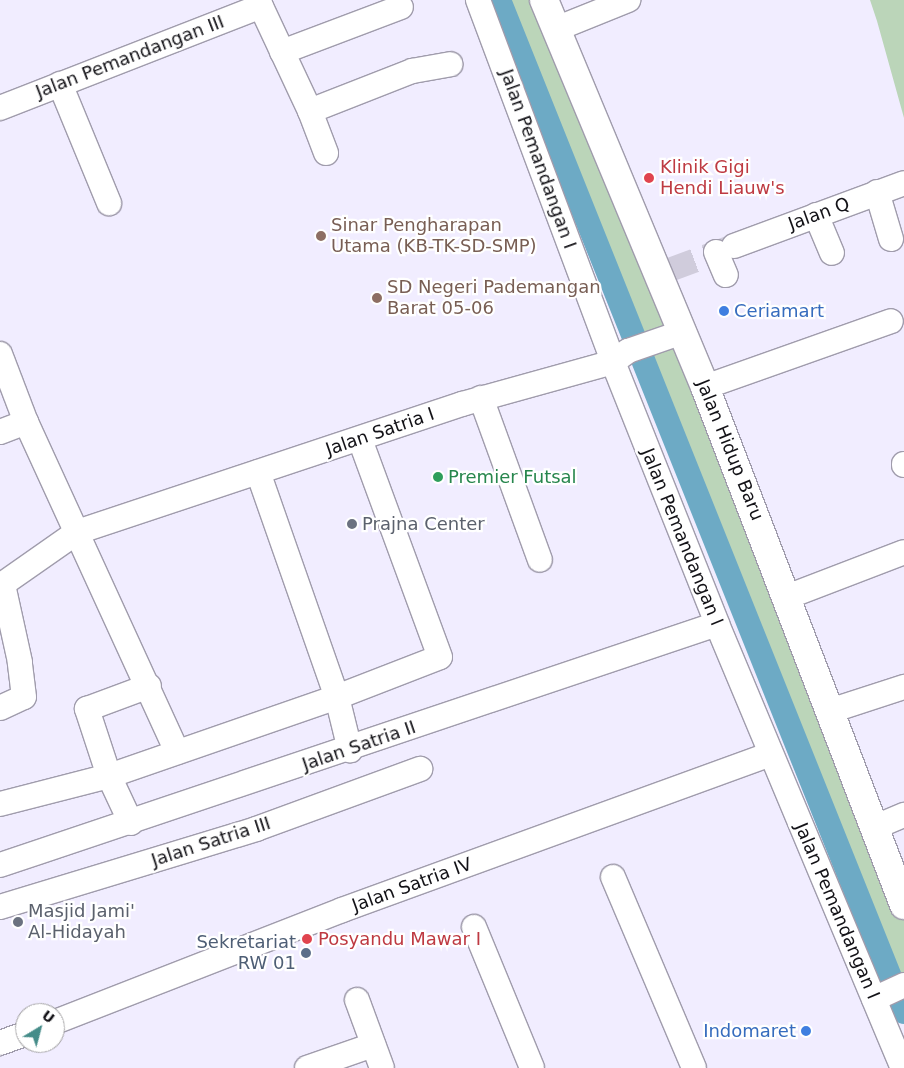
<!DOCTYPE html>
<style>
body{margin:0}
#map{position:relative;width:904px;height:1068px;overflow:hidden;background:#f1edff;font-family:"DejaVu Sans",sans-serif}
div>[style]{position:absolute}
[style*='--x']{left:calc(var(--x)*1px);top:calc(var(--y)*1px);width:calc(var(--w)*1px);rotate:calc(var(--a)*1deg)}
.green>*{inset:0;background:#bbd5b9}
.canal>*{height:24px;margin:-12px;padding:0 12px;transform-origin:12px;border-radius:12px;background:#6daac5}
.street-tunnel>*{height:24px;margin-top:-12px;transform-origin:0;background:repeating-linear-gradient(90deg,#d0ccdc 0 24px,transparent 0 36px)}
.roads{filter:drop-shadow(1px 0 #a09cac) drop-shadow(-1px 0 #a09cac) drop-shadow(0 1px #a09cac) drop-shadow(0 -1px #a09cac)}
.street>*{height:24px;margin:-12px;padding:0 12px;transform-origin:12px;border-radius:12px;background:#fff}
.secondary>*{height:28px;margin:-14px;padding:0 14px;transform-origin:14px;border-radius:14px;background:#fff}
.dots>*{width:14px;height:14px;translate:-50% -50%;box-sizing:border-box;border:2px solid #fff;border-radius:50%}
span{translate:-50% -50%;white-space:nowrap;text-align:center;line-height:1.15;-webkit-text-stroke:4.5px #fff;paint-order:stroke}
.street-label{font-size:18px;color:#131217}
.health-label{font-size:18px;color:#be3a42}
.left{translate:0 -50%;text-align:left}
.education-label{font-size:18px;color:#785e54}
.shop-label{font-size:18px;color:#366cbe}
.right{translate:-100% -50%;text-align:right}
.leisure-label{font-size:18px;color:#27864d}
.worship-label{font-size:18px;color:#5b616d}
.service-label{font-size:18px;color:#4e5e75}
.north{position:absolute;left:15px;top:1003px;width:50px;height:50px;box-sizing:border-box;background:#fff;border:1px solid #a1a0a2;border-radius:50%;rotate:37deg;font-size:14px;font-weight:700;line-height:20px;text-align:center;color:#131217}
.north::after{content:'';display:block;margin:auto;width:18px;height:22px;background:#458c89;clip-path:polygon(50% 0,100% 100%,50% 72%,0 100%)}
</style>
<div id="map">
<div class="green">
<div style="clip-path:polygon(499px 0,545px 0,904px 902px,904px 1012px)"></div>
<div style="clip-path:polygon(870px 0,904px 0,904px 118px,877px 21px)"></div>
</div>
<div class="canal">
<div style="--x:499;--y:0;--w:1090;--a:68.19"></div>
</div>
<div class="street-tunnel">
<div style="--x:672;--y:269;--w:66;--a:-20.4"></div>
</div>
<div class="roads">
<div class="street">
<div style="--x:258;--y:0;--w:123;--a:64.9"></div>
<div style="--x:310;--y:111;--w:45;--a:69.1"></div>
<div style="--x:478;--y:0;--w:386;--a:69.5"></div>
<div style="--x:613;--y:362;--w:282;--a:68.3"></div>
<div style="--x:717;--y:624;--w:481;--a:67.3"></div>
<div style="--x:556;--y:29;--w:78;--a:-21.9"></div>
<div style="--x:282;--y:52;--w:127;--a:-20.7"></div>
<div style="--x:60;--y:84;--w:129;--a:67.6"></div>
<div style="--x:0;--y:108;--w:280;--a:-21.3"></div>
<div style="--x:310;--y:111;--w:110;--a:-21.4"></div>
<div style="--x:412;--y:71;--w:39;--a:-10"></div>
<div style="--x:877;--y:192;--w:49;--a:73.4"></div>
<div style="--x:816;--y:215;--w:41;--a:67.2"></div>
<div style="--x:734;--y:246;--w:181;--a:-20.3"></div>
<div style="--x:716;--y:252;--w:25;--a:67"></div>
<div style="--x:0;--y:354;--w:73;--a:69.1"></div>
<div style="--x:26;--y:422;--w:363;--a:65.4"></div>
<div style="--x:705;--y:387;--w:197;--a:-19.5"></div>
<div style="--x:481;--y:398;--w:172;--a:70"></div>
<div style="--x:0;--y:432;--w:28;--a:-21"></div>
<div style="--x:904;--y:464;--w:1;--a:90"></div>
<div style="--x:258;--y:472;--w:238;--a:70.7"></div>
<div style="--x:337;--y:697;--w:55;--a:76.2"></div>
<div style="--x:0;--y:586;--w:94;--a:-35"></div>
<div style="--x:77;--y:532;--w:406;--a:-18.4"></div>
<div style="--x:462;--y:404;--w:157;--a:-15.5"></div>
<div style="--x:613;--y:362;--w:19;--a:-36"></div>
<div style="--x:628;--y:351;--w:58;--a:-19.1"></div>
<div style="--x:787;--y:597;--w:125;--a:-21"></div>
<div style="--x:0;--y:708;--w:26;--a:-25"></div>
<div style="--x:24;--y:697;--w:35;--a:-97"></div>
<div style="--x:20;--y:662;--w:79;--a:-102.4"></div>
<div style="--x:830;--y:711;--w:78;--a:-18"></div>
<div style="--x:0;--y:804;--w:113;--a:-14.4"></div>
<div style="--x:109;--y:776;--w:241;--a:-19.1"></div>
<div style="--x:337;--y:697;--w:110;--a:-21.2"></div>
<div style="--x:440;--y:657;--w:231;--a:-110.2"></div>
<div style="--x:131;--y:823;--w:52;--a:-115.1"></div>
<div style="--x:109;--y:776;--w:71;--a:-108.2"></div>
<div style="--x:87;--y:709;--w:66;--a:-20.4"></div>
<div style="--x:873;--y:828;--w:34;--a:-23"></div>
<div style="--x:0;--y:865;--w:756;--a:-18.58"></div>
<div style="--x:613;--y:877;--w:207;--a:67"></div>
<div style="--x:0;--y:907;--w:268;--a:-16.9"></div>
<div style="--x:256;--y:829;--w:175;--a:-20.1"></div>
<div style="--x:474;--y:927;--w:152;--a:67.6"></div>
<div style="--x:874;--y:999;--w:33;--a:-25"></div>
<div style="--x:357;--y:1000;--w:72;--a:69.8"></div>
<div style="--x:55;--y:1022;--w:308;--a:-21.3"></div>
<div style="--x:342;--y:910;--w:456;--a:-20"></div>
<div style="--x:0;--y:1043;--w:27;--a:-20"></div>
<div style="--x:307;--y:1068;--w:70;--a:-19.2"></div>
</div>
<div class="secondary">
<div style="--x:544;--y:0;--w:419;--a:67.4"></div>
<div style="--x:705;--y:387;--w:555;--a:68.98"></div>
</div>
</div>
<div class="dots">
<div style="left:649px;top:178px;background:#e0444e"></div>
<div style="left:321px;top:236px;background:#8d6e63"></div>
<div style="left:377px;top:298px;background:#8d6e63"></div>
<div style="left:724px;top:311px;background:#3f7fe0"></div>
<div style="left:438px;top:477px;background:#2e9e5b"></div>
<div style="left:352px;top:524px;background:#6b7280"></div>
<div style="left:18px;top:922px;background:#6b7280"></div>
<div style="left:307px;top:939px;background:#e0444e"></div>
<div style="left:306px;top:953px;background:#5c6f8a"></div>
<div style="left:806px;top:1031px;background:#3f7fe0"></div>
</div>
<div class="street-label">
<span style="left:130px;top:57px;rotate:-21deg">Jalan Pemandangan III</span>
<span style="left:538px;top:159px;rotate:70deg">Jalan Pemandangan I</span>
<span style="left:819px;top:214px;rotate:-20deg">Jalan Q</span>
<span style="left:380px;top:432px;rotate:-19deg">Jalan Satria I</span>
<span style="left:730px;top:450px;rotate:68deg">Jalan Hidup Baru</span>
<span style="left:682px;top:537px;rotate:68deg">Jalan Pemandangan I</span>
<span style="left:359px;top:746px;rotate:-19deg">Jalan Satria II</span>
<span style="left:211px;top:842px;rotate:-18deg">Jalan Satria III</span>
<span style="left:412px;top:885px;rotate:-20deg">Jalan Satria IV</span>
<span style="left:837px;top:911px;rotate:67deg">Jalan Pemandangan I</span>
</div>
<div class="health-label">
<span class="left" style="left:660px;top:178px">Klinik Gigi<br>Hendi Liauw's</span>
<span class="left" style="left:318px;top:939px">Posyandu Mawar I</span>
</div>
<div class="education-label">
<span class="left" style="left:331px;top:236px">Sinar Pengharapan<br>Utama (KB-TK-SD-SMP)</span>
<span class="left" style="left:387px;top:298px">SD Negeri Pademangan<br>Barat 05-06</span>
</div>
<div class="shop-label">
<span class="left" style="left:734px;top:311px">Ceriamart</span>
<span class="right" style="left:796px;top:1031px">Indomaret</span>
</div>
<div class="leisure-label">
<span class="left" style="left:448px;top:477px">Premier Futsal</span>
</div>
<div class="worship-label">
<span class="left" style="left:362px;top:524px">Prajna Center</span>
<span class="left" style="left:28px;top:922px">Masjid Jami'<br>Al-Hidayah</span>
</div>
<div class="service-label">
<span class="right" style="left:296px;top:953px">Sekretariat<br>RW 01</span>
</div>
<div class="north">U</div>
</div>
